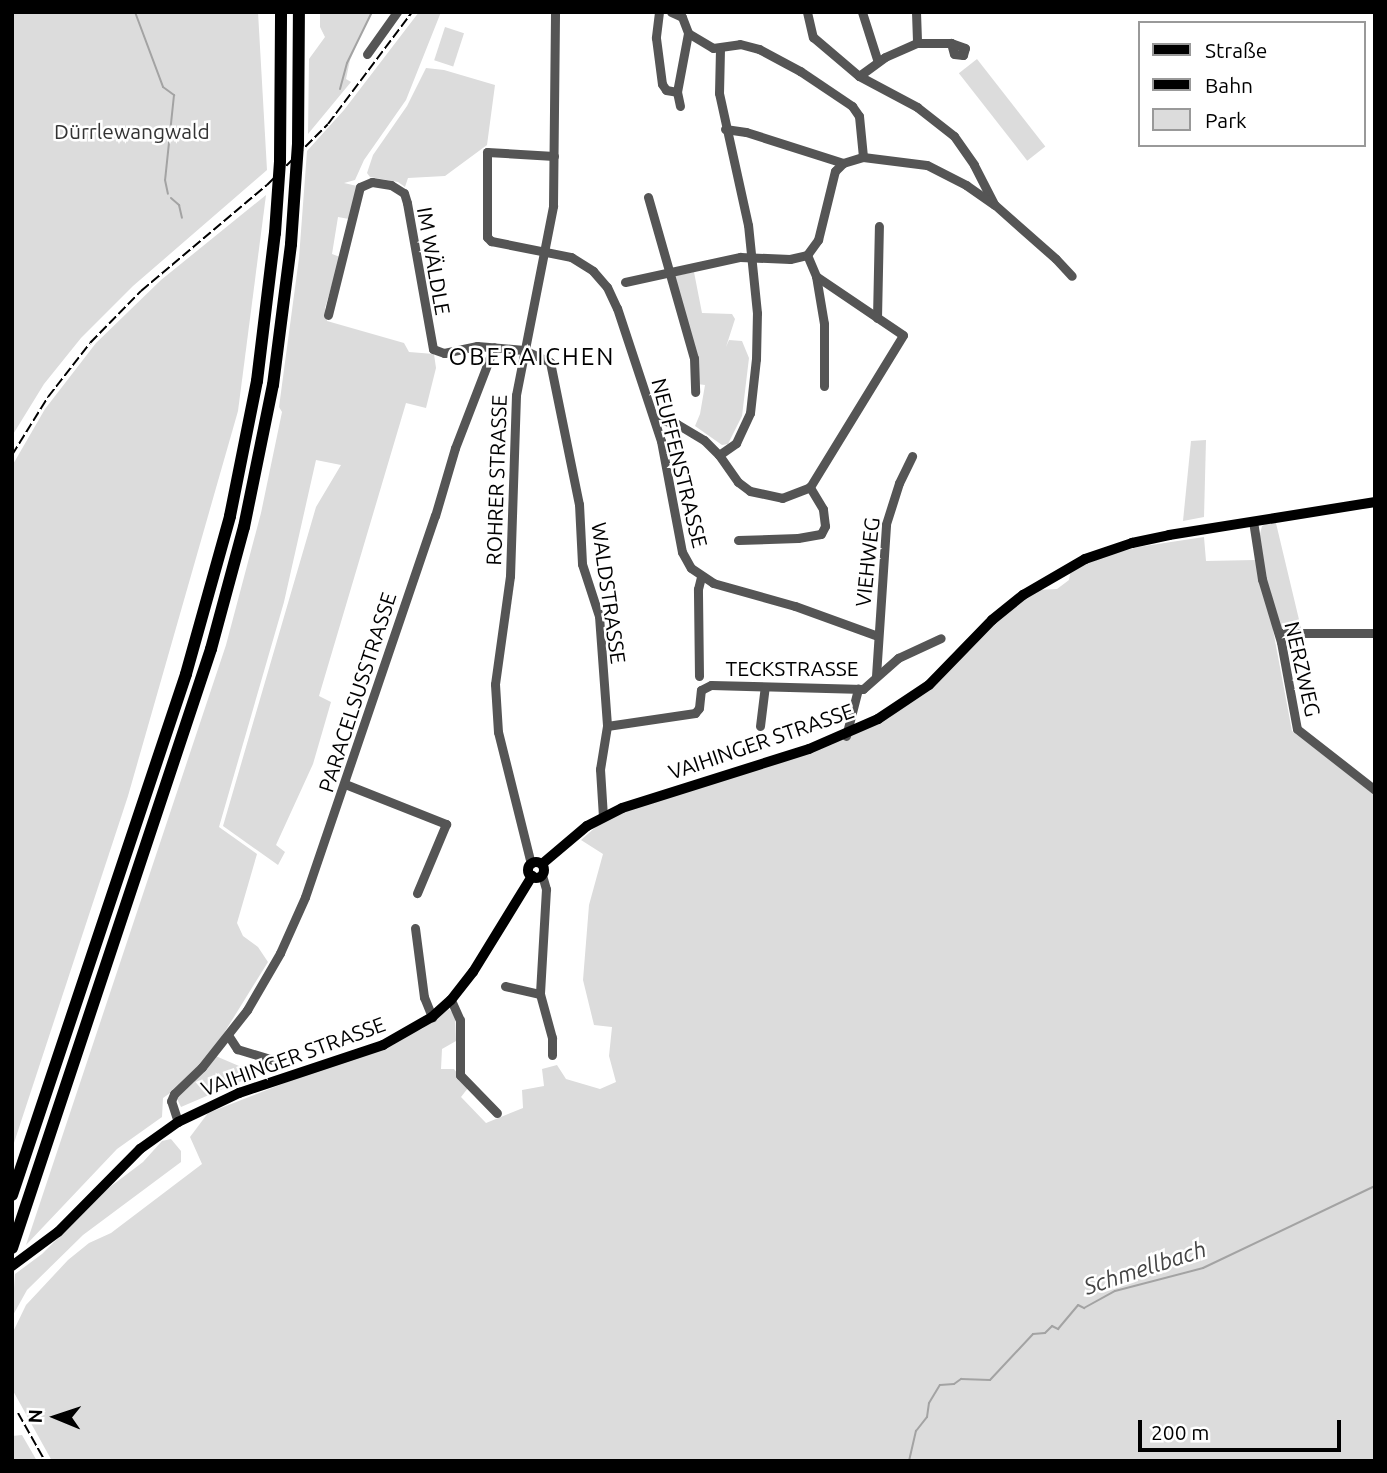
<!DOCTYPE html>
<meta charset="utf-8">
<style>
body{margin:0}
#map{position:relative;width:1387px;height:1473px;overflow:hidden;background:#fff;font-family:Ubuntu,sans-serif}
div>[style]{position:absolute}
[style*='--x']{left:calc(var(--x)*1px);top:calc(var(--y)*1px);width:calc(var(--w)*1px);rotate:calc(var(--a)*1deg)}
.green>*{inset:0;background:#dcdcdc;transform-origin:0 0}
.stream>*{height:2px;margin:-1px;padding:0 1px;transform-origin:1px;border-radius:1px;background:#a3a3a3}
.minor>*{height:9px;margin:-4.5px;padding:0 4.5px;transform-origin:4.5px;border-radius:4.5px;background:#555}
.major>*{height:10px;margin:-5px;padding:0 5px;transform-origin:5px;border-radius:5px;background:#000}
.major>.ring{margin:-5px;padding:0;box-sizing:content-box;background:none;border:10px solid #000;border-radius:50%}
.highway>*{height:12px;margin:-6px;padding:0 6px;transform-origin:6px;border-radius:6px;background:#000}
.rail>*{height:2px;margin-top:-1px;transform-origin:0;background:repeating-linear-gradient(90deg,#000 0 10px,transparent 0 13.5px)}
span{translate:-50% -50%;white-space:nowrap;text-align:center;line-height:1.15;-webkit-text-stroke:5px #fff;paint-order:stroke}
.park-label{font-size:21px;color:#333}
.street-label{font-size:21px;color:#000}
.water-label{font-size:23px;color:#444;font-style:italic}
.quarter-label{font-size:24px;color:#000;letter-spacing:2px}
.frame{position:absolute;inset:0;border:14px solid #000;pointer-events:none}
.legend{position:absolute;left:1138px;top:21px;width:228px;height:126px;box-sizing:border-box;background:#fff;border:2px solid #999;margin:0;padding:9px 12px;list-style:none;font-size:21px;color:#000}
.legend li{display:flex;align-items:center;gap:14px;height:35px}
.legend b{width:35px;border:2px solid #999}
.north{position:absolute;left:21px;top:1382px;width:70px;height:70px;-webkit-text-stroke:5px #fff;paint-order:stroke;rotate:272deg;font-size:19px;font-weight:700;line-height:28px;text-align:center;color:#000}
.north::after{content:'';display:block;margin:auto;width:24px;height:32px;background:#000;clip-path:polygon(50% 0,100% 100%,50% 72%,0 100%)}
.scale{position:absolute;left:1138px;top:1420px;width:203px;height:32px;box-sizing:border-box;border:4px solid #000;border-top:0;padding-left:9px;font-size:21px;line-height:24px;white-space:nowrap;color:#000;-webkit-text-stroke:5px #fff;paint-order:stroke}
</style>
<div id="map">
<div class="green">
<div style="clip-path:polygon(12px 12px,258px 12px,267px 170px,133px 286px,81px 338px,44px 384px,12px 436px)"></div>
<div style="clip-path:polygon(320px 12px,371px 12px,350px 60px,346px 79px,351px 82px,308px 134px,309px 59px,325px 37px,320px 27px)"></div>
<div style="clip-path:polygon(419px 12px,441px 12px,406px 100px,364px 160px,355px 180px,344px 183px,357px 186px,349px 219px,338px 217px,332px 254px,340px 257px,325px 308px,327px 321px,404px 343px,409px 352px,434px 354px,436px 368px,426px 408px,406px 403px,319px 696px,331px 702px,313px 764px,276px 845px,285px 852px,278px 865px,223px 826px,316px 507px,341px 465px,316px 460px,284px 602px,219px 827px,257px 854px,237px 923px,243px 936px,258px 947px,268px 962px,211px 1054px,258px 1074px,181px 1107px,173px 1091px,163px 1098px,162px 1117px,117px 1149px,26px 1245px,226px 645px,261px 513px,282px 412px,279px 407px,299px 258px,307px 151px,344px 110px)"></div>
<div style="left:445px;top:27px;width:20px;height:35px;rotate:18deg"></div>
<div style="left:977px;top:59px;width:111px;height:23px;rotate:52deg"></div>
<div style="clip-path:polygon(426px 68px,444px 70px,495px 85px,487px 145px,445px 176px,408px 178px,405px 187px,398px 182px,370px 177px,367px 173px,373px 155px,407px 106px)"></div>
<div style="clip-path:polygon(266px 195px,238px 411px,128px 796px,12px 1149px,12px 466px,45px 409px,96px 343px,161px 280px)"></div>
<div style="clip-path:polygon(694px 272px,702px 313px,732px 314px,735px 319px,726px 347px,729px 340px,742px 341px,749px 358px,742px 416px,728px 444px,722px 445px,695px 426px,700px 414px,705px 385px,697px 384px,674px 276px)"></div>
<div style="clip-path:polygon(1206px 440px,1204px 517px,1183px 521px,1191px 441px)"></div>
<div style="clip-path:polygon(1275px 519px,1301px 628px,1273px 630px,1292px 731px,1375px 795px,1375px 1461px,52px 1461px,12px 1389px,12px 1334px,26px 1305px,68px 1260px,89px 1243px,111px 1233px,202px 1164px,190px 1137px,208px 1113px,422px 1029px,449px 1009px,455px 1015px,456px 1041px,442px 1049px,441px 1069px,454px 1069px,468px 1088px,461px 1097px,486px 1123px,523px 1108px,522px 1090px,544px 1086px,542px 1069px,557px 1065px,566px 1079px,600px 1089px,616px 1082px,609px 1056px,612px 1027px,594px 1025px,583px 980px,589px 905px,603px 854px,581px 840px,598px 825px,618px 813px,889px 718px,1007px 612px,1037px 590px,1057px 589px,1069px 580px,1071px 568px,1098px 558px,1138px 547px,1204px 537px,1206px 561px,1255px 560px,1260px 580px,1260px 534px,1262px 526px)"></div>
<div style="clip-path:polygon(171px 1139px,181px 1151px,181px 1162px,83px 1235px,27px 1290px,12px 1317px,15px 1274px,42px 1254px,106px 1190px,143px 1162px,162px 1141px)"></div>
<div style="clip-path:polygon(22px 1435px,37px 1461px,12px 1461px,12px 1436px)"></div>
</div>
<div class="stream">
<div style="--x:135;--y:12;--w:80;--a:69.5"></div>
<div style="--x:163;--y:87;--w:14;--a:36"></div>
<div style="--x:174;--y:95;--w:85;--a:96"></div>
<div style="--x:165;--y:180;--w:14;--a:78"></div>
<div style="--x:340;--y:89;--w:27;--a:-75"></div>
<div style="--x:347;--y:63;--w:57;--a:-63.9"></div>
<div style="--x:171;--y:198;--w:11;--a:41"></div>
<div style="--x:179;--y:205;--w:13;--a:77"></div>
<div style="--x:909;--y:1461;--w:31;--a:-77"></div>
<div style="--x:916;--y:1431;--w:18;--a:-52"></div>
<div style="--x:927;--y:1417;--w:14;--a:-82"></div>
<div style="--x:929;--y:1403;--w:21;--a:-59"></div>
<div style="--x:940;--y:1385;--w:14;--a:-4"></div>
<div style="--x:954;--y:1384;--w:9;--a:-36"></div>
<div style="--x:961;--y:1379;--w:29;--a:2"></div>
<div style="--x:990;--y:1380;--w:63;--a:-46.9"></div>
<div style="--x:1033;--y:1334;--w:12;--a:-5"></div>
<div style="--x:1045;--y:1333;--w:10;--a:-45"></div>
<div style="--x:1052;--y:1326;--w:7;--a:27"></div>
<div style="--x:1058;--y:1329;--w:31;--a:-50"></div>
<div style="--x:1078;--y:1305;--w:7;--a:27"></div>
<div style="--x:1084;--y:1308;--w:35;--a:-29"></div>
<div style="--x:1115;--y:1291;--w:91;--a:-14.6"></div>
<div style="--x:1203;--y:1268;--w:191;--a:-25.5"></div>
</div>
<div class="minor">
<div style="--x:659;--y:12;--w:26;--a:97"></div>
<div style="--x:656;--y:38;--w:46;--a:82.6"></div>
<div style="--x:662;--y:84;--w:7;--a:56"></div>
<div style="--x:666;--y:90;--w:11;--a:10"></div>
<div style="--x:671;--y:12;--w:12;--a:24"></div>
<div style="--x:807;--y:12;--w:26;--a:77"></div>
<div style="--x:813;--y:37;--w:60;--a:40.3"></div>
<div style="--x:859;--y:76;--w:66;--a:28.1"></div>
<div style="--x:917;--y:107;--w:47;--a:38.1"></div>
<div style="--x:954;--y:136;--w:35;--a:55"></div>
<div style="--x:974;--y:165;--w:44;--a:62.9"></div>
<div style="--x:862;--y:12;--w:52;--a:72.3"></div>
<div style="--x:916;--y:12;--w:31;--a:88"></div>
<div style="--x:682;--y:17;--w:17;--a:69"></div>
<div style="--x:688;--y:33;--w:29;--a:31"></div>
<div style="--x:713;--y:48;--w:27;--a:-8"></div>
<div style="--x:740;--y:44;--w:20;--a:15"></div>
<div style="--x:759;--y:49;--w:47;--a:28.2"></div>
<div style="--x:800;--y:71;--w:63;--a:33.9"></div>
<div style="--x:852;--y:106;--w:12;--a:55"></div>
<div style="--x:859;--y:116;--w:41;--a:84.4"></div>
<div style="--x:367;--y:54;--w:52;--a:-54.5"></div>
<div style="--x:859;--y:76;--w:32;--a:-36"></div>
<div style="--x:885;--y:57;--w:35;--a:-24"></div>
<div style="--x:917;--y:43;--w:34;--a:0"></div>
<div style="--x:951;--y:43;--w:11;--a:75"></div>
<div style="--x:954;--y:54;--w:9;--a:6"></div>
<div style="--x:963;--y:55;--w:7;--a:-74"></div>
<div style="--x:965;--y:48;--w:15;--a:-160"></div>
<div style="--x:680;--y:106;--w:14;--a:-102"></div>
<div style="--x:677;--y:92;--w:60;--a:-79.4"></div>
<div style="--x:725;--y:129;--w:21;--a:8"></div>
<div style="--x:746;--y:132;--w:102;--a:17.7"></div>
<div style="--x:554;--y:156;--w:67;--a:-176.6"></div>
<div style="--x:487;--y:152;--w:85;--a:90"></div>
<div style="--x:487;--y:237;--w:6;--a:45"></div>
<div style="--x:491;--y:241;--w:82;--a:11.3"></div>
<div style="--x:571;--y:257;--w:26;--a:32"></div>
<div style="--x:593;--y:271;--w:21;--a:49"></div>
<div style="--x:607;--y:287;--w:23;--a:65"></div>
<div style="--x:617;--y:308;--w:140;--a:71.7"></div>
<div style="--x:661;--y:441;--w:113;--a:79.3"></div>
<div style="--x:682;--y:552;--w:18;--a:61"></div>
<div style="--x:691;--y:568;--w:27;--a:34"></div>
<div style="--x:713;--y:583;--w:85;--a:15.7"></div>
<div style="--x:795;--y:606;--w:88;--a:19.9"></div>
<div style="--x:648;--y:197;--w:167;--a:74.1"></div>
<div style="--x:694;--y:358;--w:34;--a:88"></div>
<div style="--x:816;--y:276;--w:49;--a:80.5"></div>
<div style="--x:824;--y:324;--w:62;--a:90"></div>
<div style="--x:625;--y:282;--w:118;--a:-12.3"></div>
<div style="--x:740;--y:257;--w:50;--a:2.3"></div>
<div style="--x:790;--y:259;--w:17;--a:-13"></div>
<div style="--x:807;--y:255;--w:19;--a:-54"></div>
<div style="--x:818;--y:240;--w:71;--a:-76.2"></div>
<div style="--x:835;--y:171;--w:11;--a:-45"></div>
<div style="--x:843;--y:163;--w:21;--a:-17"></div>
<div style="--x:863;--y:157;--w:64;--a:7.1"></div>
<div style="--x:927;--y:165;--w:44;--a:27.1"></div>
<div style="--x:966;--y:185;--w:35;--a:35"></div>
<div style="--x:995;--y:205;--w:81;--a:41.5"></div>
<div style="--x:1056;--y:259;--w:23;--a:47"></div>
<div style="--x:328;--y:315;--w:132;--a:-76"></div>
<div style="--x:360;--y:187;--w:13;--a:-23"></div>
<div style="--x:372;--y:182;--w:19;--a:9"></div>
<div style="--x:391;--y:185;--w:15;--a:32"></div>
<div style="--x:404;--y:193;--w:10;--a:73"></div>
<div style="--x:407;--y:203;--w:148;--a:79.9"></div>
<div style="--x:433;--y:349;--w:12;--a:20"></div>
<div style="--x:444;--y:353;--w:34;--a:-12"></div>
<div style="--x:477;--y:346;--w:47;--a:4.9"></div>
<div style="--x:524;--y:350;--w:29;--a:25"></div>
<div style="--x:550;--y:362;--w:145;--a:78.5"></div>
<div style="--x:579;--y:504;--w:60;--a:87.1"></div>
<div style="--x:582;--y:564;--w:55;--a:71.9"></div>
<div style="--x:599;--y:616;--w:110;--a:85.8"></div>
<div style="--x:607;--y:726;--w:44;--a:99.2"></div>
<div style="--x:600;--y:769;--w:48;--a:86.4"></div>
<div style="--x:877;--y:318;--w:92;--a:-88.8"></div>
<div style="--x:654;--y:418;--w:24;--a:15"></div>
<div style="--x:677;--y:424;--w:31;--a:31"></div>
<div style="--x:704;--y:440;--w:21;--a:45"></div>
<div style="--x:719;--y:455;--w:33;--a:55"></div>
<div style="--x:738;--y:482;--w:15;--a:37"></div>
<div style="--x:750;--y:491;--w:33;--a:12"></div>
<div style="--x:782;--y:498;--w:30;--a:-21"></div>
<div style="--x:810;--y:487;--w:178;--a:-58.5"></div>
<div style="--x:903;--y:335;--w:105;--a:-145.9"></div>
<div style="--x:816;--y:276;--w:23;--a:-113"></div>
<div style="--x:719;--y:455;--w:21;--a:-35"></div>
<div style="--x:736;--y:443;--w:33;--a:-65"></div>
<div style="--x:750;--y:413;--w:54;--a:-83.7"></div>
<div style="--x:756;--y:359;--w:46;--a:-88.8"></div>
<div style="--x:757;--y:313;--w:88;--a:-95.8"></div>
<div style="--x:748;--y:225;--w:135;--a:-102.4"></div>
<div style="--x:719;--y:93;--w:44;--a:-88.7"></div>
<div style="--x:1253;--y:521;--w:59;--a:81.2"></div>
<div style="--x:1262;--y:579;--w:66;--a:73.2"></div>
<div style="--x:1281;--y:642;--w:88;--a:79.6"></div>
<div style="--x:1297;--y:729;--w:99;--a:38"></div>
<div style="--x:738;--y:540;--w:60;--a:-1.9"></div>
<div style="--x:798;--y:538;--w:23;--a:-10"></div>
<div style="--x:821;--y:534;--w:9;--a:-63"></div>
<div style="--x:825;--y:526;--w:17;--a:-97"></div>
<div style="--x:823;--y:509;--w:26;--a:-121"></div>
<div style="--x:1279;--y:633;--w:96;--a:0"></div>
<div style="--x:699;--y:676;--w:87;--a:-90.7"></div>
<div style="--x:698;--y:589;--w:12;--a:-76"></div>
<div style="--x:876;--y:676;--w:152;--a:-86.2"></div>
<div style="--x:886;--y:524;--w:43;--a:-72.4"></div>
<div style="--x:899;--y:483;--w:30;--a:-64"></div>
<div style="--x:607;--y:726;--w:89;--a:-8.4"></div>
<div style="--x:695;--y:713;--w:6;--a:-51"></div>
<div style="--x:699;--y:708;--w:18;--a:-84"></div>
<div style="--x:701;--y:690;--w:11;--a:-27"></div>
<div style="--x:711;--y:685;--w:152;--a:1.5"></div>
<div style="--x:863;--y:689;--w:47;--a:-41.5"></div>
<div style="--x:898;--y:658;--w:47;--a:-24.9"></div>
<div style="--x:760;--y:726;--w:38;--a:-83"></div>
<div style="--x:846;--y:736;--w:49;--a:-75.7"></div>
<div style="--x:345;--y:784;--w:109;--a:21.6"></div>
<div style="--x:446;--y:824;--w:75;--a:112.8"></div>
<div style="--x:531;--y:864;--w:136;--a:-104"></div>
<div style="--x:498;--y:732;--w:48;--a:-93.6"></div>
<div style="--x:495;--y:684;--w:109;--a:-82.1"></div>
<div style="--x:510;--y:576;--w:181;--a:-88.1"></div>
<div style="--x:516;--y:395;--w:193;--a:-78.9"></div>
<div style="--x:553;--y:206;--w:194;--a:-89.4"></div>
<div style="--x:542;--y:875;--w:15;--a:74"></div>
<div style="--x:546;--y:889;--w:105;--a:93.3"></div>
<div style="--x:540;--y:994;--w:46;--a:74.7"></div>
<div style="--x:552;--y:1038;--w:17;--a:90"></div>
<div style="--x:415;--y:928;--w:70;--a:82.6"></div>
<div style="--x:424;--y:997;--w:22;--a:68"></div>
<div style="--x:505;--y:986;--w:36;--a:13"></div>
<div style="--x:451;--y:1000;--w:22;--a:66"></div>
<div style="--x:460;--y:1020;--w:55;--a:90"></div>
<div style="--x:460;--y:1075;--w:53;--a:45.8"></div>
<div style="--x:228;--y:1035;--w:17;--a:57"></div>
<div style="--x:237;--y:1049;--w:39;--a:17"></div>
<div style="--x:178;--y:1122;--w:22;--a:-108"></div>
<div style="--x:171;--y:1101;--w:8;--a:-67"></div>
<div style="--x:174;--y:1094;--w:39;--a:-44"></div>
<div style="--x:202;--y:1067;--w:73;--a:-51.7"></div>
<div style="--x:247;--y:1010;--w:66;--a:-59.9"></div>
<div style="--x:280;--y:953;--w:61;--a:-65.9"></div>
<div style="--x:305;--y:897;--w:403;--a:-71.2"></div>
<div style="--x:435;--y:516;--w:71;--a:-73.6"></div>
<div style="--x:455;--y:448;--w:108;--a:-68.9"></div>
</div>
<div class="major">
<div class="ring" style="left:528px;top:862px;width:6px;height:6px"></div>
<div style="--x:542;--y:864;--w:59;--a:-40.2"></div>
<div style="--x:587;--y:826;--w:39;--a:-27"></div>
<div style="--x:622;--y:808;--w:196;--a:-17.5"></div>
<div style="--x:809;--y:749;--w:75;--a:-23.5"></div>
<div style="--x:878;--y:719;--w:61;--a:-33.7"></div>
<div style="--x:929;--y:685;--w:91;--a:-45.9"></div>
<div style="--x:992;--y:620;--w:40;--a:-39"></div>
<div style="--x:1023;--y:595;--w:72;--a:-30.1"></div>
<div style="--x:1085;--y:559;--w:50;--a:-18.8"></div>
<div style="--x:1132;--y:543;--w:38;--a:-12"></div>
<div style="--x:1169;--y:535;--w:209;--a:-9.1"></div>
<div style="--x:12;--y:1266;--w:57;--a:-36.5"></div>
<div style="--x:58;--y:1232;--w:117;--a:-45.3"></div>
<div style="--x:140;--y:1149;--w:47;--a:-35.4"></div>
<div style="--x:178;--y:1122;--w:68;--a:-25.4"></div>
<div style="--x:239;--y:1093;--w:152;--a:-18.4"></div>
<div style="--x:383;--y:1045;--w:56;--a:-29.7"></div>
<div style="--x:432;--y:1017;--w:25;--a:-42"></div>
<div style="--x:451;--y:1000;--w:36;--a:-52"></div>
<div style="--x:473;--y:972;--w:113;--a:-58.4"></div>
</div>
<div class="highway">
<div style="--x:12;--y:1195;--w:549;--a:-71.53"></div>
<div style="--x:186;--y:674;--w:164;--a:-74.4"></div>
<div style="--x:230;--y:516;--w:138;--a:-78.7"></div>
<div style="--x:257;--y:381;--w:149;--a:-83.1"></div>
<div style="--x:275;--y:233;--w:72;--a:-86"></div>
<div style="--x:280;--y:161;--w:149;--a:-89.6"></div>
<div style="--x:12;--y:1248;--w:631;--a:-71.62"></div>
<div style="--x:211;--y:649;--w:126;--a:-74.9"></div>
<div style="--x:244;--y:527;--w:145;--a:-78.5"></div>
<div style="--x:273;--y:385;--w:142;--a:-82.7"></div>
<div style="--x:291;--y:244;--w:100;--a:-86"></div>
<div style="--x:298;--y:144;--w:132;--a:-89.6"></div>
</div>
<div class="rail">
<div style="--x:12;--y:455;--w:68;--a:-58.2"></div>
<div style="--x:48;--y:397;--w:68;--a:-52.1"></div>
<div style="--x:90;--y:343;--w:73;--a:-45.6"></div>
<div style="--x:141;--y:291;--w:165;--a:-40.1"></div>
<div style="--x:267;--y:185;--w:86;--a:-45"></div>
<div style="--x:328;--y:124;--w:140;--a:-53.1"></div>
<div style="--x:18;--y:1413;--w:55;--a:60.6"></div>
</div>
<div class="park-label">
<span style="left:132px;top:131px">Dürrlewangwald</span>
</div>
<div class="street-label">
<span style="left:434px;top:261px;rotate:80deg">IM WÄLDLE</span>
<span style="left:680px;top:463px;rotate:76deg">NEUFFENSTRASSE</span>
<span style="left:496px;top:480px;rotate:-88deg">ROHRER STRASSE</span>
<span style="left:867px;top:562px;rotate:-84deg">VIEHWEG</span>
<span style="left:609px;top:593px;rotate:82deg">WALDSTRASSE</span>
<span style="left:792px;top:668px">TECKSTRASSE</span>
<span style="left:1303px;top:669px;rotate:77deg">NERZWEG</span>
<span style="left:357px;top:692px;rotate:-72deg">PARACELSUSSTRASSE</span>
<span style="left:761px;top:741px;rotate:-19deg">VAIHINGER STRASSE</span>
<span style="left:293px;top:1056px;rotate:-20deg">VAIHINGER STRASSE</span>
</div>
<div class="water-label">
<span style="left:1145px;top:1268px;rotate:-18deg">Schmellbach</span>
</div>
<div class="quarter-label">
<span style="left:532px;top:357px">OBERAICHEN</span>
</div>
<div class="frame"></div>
<ul class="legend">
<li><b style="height:9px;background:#000"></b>Straße</li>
<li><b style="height:9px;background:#000"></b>Bahn</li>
<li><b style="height:19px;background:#dcdcdc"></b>Park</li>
</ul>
<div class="north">N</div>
<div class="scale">200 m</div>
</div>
